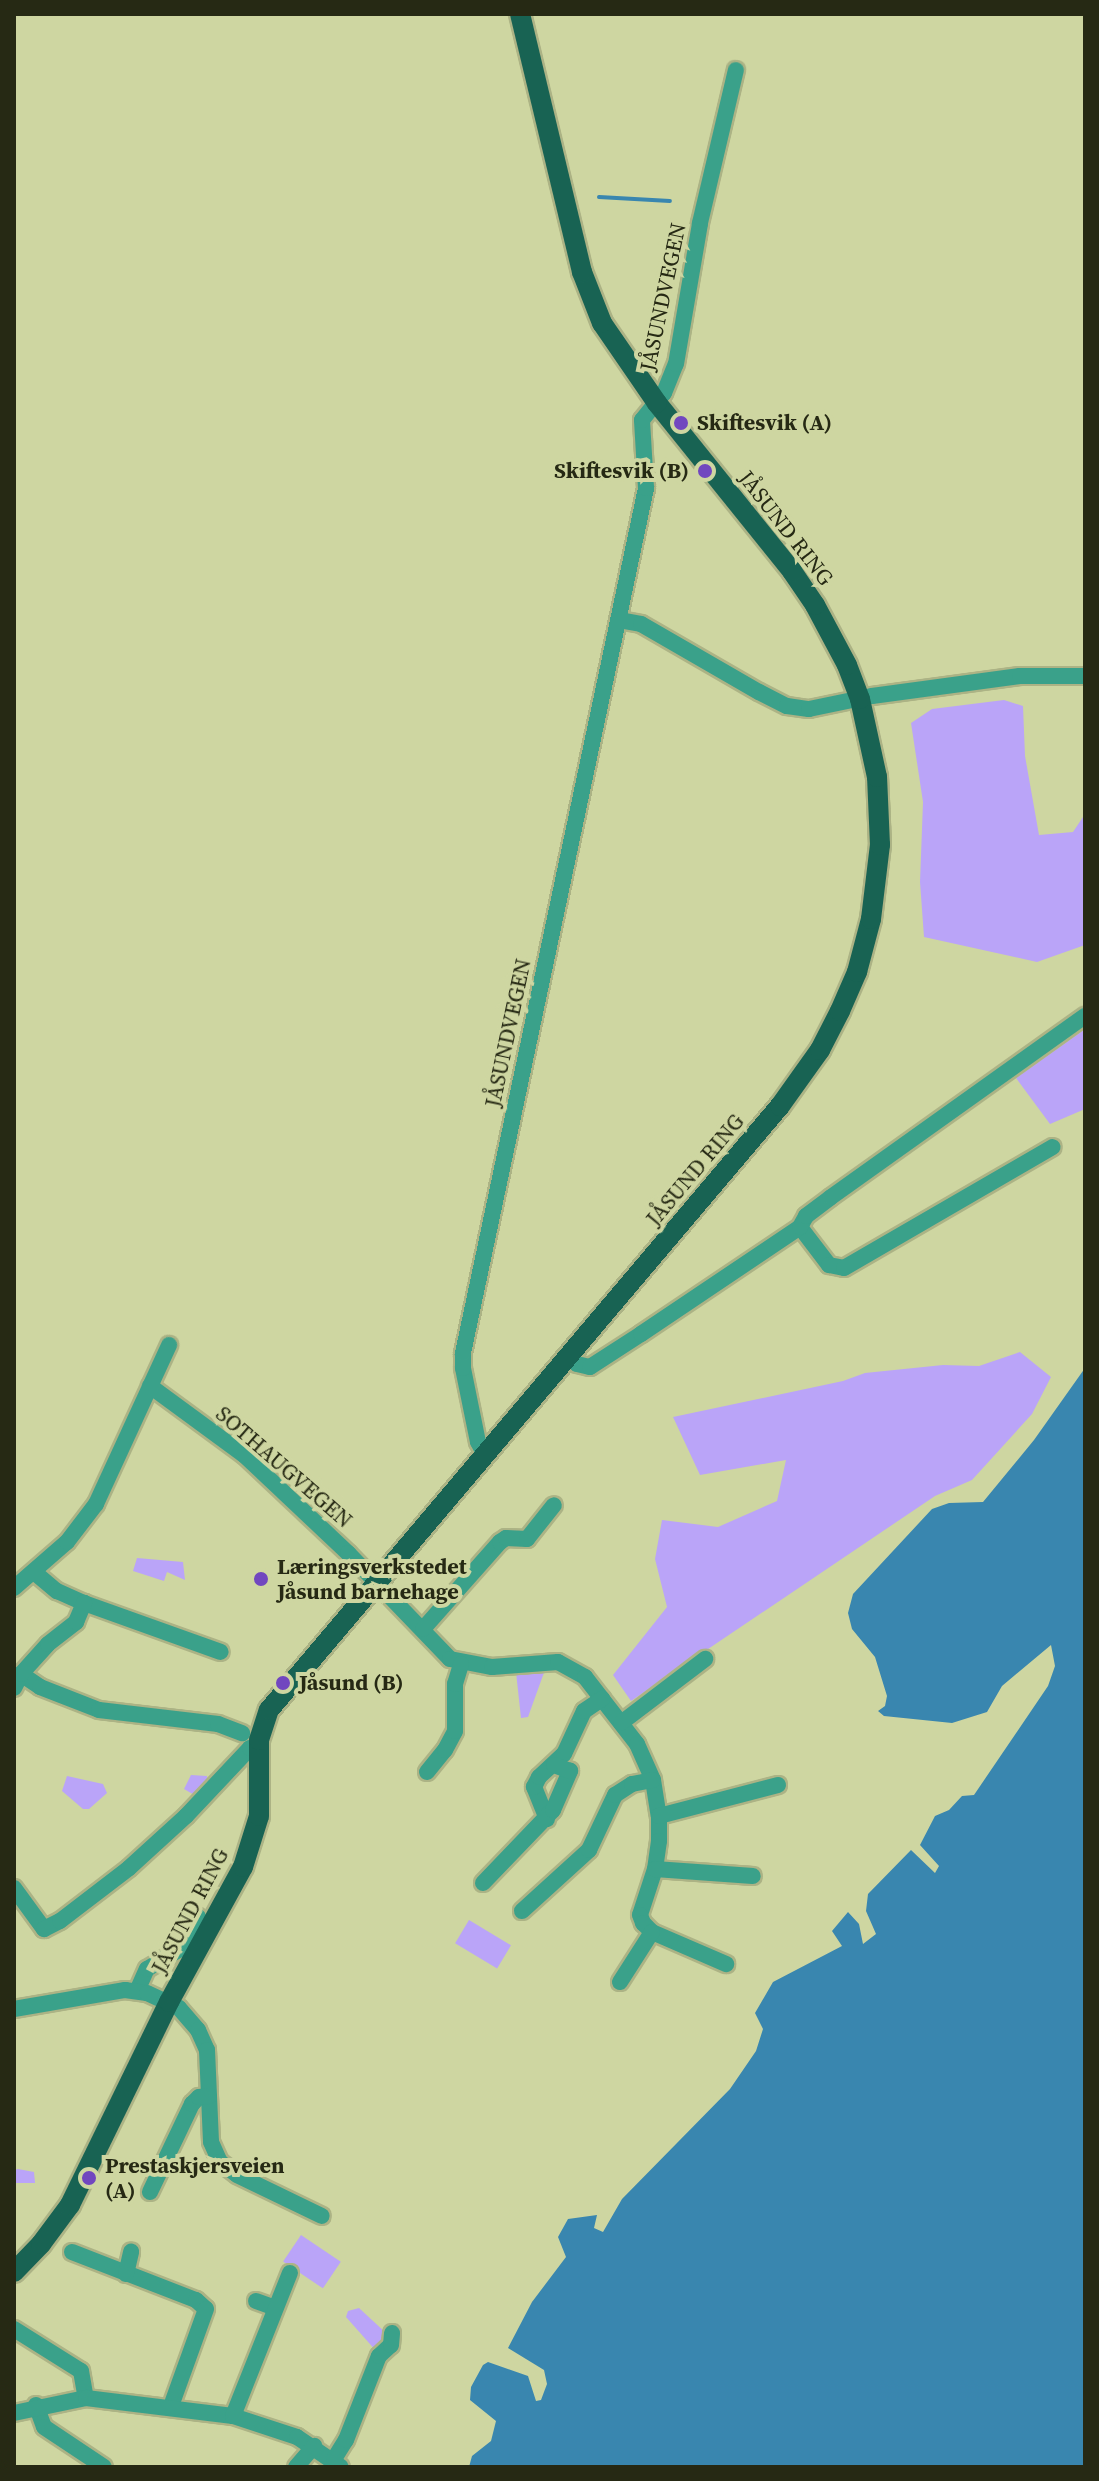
<!DOCTYPE html>
<meta charset="utf-8">
<style>
body{margin:0}
#map{position:relative;width:1099px;height:2481px;overflow:hidden;background:#ced6a1;font-family:"Source Serif 4",serif}
div>[style]{position:absolute}
[style*='--x']{left:calc(var(--x)*1px);top:calc(var(--y)*1px);width:calc(var(--w)*1px);rotate:calc(var(--a)*1deg)}
.green>*{inset:0;background:#baa4f8;transform-origin:0 0}
.water>*{inset:0;background:#3986af}
.stream>*{height:4px;margin:-2px;padding:0 2px;transform-origin:2px;border-radius:2px;background:#3986af}
.roads{filter:drop-shadow(2px 0 #acb385) drop-shadow(-2px 0 #acb385) drop-shadow(0 2px #acb385) drop-shadow(0 -2px #acb385)}
.minor>*{height:16px;margin:-8px;padding:0 8px;transform-origin:8px;border-radius:8px;background:#3aa18a}
.major>*{height:20px;margin:-10px;padding:0 10px;transform-origin:10px;border-radius:10px;background:#186353}
.dots>*{width:22px;height:22px;translate:-50% -50%;box-sizing:border-box;border:4px solid #ced6a1;border-radius:50%}
span{translate:-50% -50%;white-space:nowrap;text-align:center;line-height:1.15;-webkit-text-stroke:8px #ced6a1;paint-order:stroke}
.street-label{font-size:22px;color:#262914}
.poi-label{font-size:22px;color:#262914;font-weight:700}
.left{translate:0 -50%;text-align:left}
.right{translate:-100% -50%;text-align:right}
.frame{position:absolute;inset:0;border:16px solid #262914;pointer-events:none}
</style>
<div id="map">
<div class="green">
<div style="clip-path:polygon(1004px 700px,1023px 706px,1025px 756px,1039px 835px,1073px 832px,1085px 814px,1085px 945px,1037px 962px,924px 937px,920px 882px,923px 802px,911px 723px,932px 709px)"></div>
<div style="clip-path:polygon(1085px 1029px,1085px 1109px,1050px 1124px,1016px 1078px)"></div>
<div style="clip-path:polygon(1020px 1352px,1051px 1377px,1032px 1414px,972px 1480px,935px 1496px,631px 1701px,613px 1675px,667px 1607px,655px 1559px,662px 1520px,718px 1527px,777px 1501px,786px 1460px,700px 1475px,673px 1417px,843px 1381px,865px 1373px,943px 1365px,979px 1366px)"></div>
<div style="clip-path:polygon(137px 1558px,183px 1562px,185px 1580px,167px 1572px,164px 1581px,133px 1571px)"></div>
<div style="clip-path:polygon(546px 1667px,528px 1717px,521px 1718px,516px 1672px)"></div>
<div style="clip-path:polygon(191px 1775px,207px 1776px,207px 1784px,196px 1796px,184px 1789px)"></div>
<div style="clip-path:polygon(67px 1776px,103px 1784px,107px 1793px,89px 1809px,83px 1809px,62px 1791px)"></div>
<div style="left:469px;top:1920px;width:49px;height:27px;rotate:31deg"></div>
<div style="clip-path:polygon(18px 2169px,34px 2172px,35px 2183px,16px 2183px,14px 2170px)"></div>
<div style="left:301px;top:2235px;width:48px;height:32px;rotate:34deg"></div>
<div style="clip-path:polygon(359px 2308px,386px 2333px,388px 2342px,377px 2352px,346px 2317px,348px 2311px)"></div>
</div>
<div class="water">
<div style="clip-path:polygon(1085px 1368px,1085px 2467px,469px 2467px,472px 2456px,491px 2441px,496px 2421px,470px 2400px,471px 2387px,483px 2365px,488px 2362px,528px 2376px,536px 2401px,541px 2400px,547px 2384px,544px 2370px,508px 2348px,532px 2302px,566px 2257px,558px 2237px,568px 2219px,597px 2215px,594px 2228px,603px 2232px,622px 2199px,730px 2089px,756px 2051px,763px 2029px,755px 2013px,773px 1982px,842px 1946px,832px 1931px,848px 1912px,859px 1924px,863px 1944px,876px 1934px,866px 1911px,868px 1894px,911px 1850px,935px 1873px,939px 1866px,920px 1845px,935px 1816px,949px 1810px,962px 1796px,974px 1795px,1048px 1686px,1055px 1666px,1051px 1645px,1002px 1686px,987px 1712px,952px 1723px,884px 1716px,878px 1711px,885px 1706px,887px 1696px,875px 1657px,852px 1629px,848px 1613px,853px 1594px,932px 1509px,949px 1503px,983px 1502px,1034px 1440px)"></div>
</div>
<div class="stream">
<div style="--x:599;--y:197;--w:71;--a:3.2"></div>
</div>
<div class="roads">
<div class="minor">
<div style="--x:619;--y:620;--w:22;--a:10"></div>
<div style="--x:641;--y:624;--w:136;--a:30"></div>
<div style="--x:759;--y:692;--w:31;--a:27"></div>
<div style="--x:787;--y:706;--w:22;--a:8"></div>
<div style="--x:809;--y:709;--w:64;--a:-11.7"></div>
<div style="--x:872;--y:696;--w:149;--a:-7.7"></div>
<div style="--x:1020;--y:676;--w:65;--a:0"></div>
<div style="--x:800;--y:1227;--w:48;--a:52.7"></div>
<div style="--x:829;--y:1265;--w:15;--a:11"></div>
<div style="--x:844;--y:1268;--w:241;--a:-30.1"></div>
<div style="--x:568;--y:1357;--w:11;--a:38"></div>
<div style="--x:577;--y:1364;--w:13;--a:13"></div>
<div style="--x:590;--y:1367;--w:61;--a:-32.9"></div>
<div style="--x:641;--y:1334;--w:192;--a:-33.9"></div>
<div style="--x:800;--y:1227;--w:13;--a:-61"></div>
<div style="--x:806;--y:1216;--w:31;--a:-37"></div>
<div style="--x:831;--y:1197;--w:312;--a:-35.5"></div>
<div style="--x:150;--y:1386;--w:117;--a:36.3"></div>
<div style="--x:244;--y:1455;--w:143;--a:43.3"></div>
<div style="--x:348;--y:1553;--w:147;--a:46.1"></div>
<div style="--x:450;--y:1659;--w:43;--a:10.8"></div>
<div style="--x:492;--y:1667;--w:66;--a:-4.3"></div>
<div style="--x:558;--y:1662;--w:31;--a:29"></div>
<div style="--x:585;--y:1677;--w:85;--a:52.2"></div>
<div style="--x:637;--y:1744;--w:39;--a:66"></div>
<div style="--x:653;--y:1780;--w:36;--a:81"></div>
<div style="--x:659;--y:1816;--w:25;--a:90"></div>
<div style="--x:659;--y:1841;--w:28;--a:98"></div>
<div style="--x:655;--y:1869;--w:48;--a:108.1"></div>
<div style="--x:640;--y:1915;--w:9;--a:69"></div>
<div style="--x:643;--y:1923;--w:13;--a:45"></div>
<div style="--x:652;--y:1932;--w:81;--a:23.4"></div>
<div style="--x:485;--y:1455;--w:15;--a:-118"></div>
<div style="--x:478;--y:1442;--w:76;--a:-101.5"></div>
<div style="--x:463;--y:1368;--w:15;--a:-90"></div>
<div style="--x:463;--y:1353;--w:884;--a:-78.05"></div>
<div style="--x:646;--y:488;--w:68;--a:-93.4"></div>
<div style="--x:642;--y:420;--w:35;--a:-51"></div>
<div style="--x:664;--y:393;--w:31;--a:-68"></div>
<div style="--x:676;--y:364;--w:143;--a:-80.3"></div>
<div style="--x:700;--y:223;--w:157;--a:-76.8"></div>
<div style="--x:34;--y:1572;--w:30;--a:40"></div>
<div style="--x:57;--y:1591;--w:30;--a:24"></div>
<div style="--x:84;--y:1603;--w:145;--a:19.7"></div>
<div style="--x:14;--y:1588;--w:70;--a:-41"></div>
<div style="--x:67;--y:1542;--w:48;--a:-52.7"></div>
<div style="--x:96;--y:1504;--w:175;--a:-65.3"></div>
<div style="--x:423;--y:1629;--w:116;--a:-48.5"></div>
<div style="--x:500;--y:1542;--w:7;--a:-34"></div>
<div style="--x:506;--y:1538;--w:21;--a:3"></div>
<div style="--x:527;--y:1539;--w:43;--a:-51.5"></div>
<div style="--x:21;--y:1674;--w:23;--a:34"></div>
<div style="--x:40;--y:1687;--w:63;--a:21.3"></div>
<div style="--x:99;--y:1710;--w:120;--a:6.7"></div>
<div style="--x:218;--y:1724;--w:26;--a:21"></div>
<div style="--x:14;--y:1688;--w:16;--a:-63"></div>
<div style="--x:21;--y:1674;--w:40;--a:-48"></div>
<div style="--x:48;--y:1644;--w:36;--a:-38"></div>
<div style="--x:76;--y:1622;--w:21;--a:-67"></div>
<div style="--x:621;--y:1723;--w:106;--a:-37.3"></div>
<div style="--x:427;--y:1772;--w:28;--a:-51"></div>
<div style="--x:445;--y:1750;--w:21;--a:-62"></div>
<div style="--x:455;--y:1731;--w:47;--a:-90"></div>
<div style="--x:455;--y:1684;--w:21;--a:-73"></div>
<div style="--x:659;--y:1816;--w:123;--a:-14.6"></div>
<div style="--x:547;--y:1819;--w:35;--a:-112"></div>
<div style="--x:534;--y:1787;--w:11;--a:-63"></div>
<div style="--x:539;--y:1777;--w:34;--a:-43"></div>
<div style="--x:564;--y:1754;--w:47;--a:-65.1"></div>
<div style="--x:584;--y:1711;--w:22;--a:-34"></div>
<div style="--x:655;--y:1869;--w:98;--a:4.1"></div>
<div style="--x:483;--y:1883;--w:101;--a:-46.2"></div>
<div style="--x:553;--y:1810;--w:43;--a:-66.4"></div>
<div style="--x:570;--y:1771;--w:17;--a:-159"></div>
<div style="--x:14;--y:1888;--w:51;--a:53.8"></div>
<div style="--x:44;--y:1929;--w:18;--a:-27"></div>
<div style="--x:60;--y:1921;--w:87;--a:-37.5"></div>
<div style="--x:129;--y:1868;--w:77;--a:-42.4"></div>
<div style="--x:186;--y:1816;--w:93;--a:-46.7"></div>
<div style="--x:250;--y:1748;--w:9;--a:0"></div>
<div style="--x:522;--y:1911;--w:91;--a:-42.3"></div>
<div style="--x:589;--y:1850;--w:61;--a:-64.7"></div>
<div style="--x:615;--y:1795;--w:20;--a:-33"></div>
<div style="--x:632;--y:1784;--w:21;--a:-11"></div>
<div style="--x:620;--y:1982;--w:59;--a:-57.4"></div>
<div style="--x:137;--y:1991;--w:24;--a:-66"></div>
<div style="--x:147;--y:1969;--w:39;--a:-31"></div>
<div style="--x:180;--y:1949;--w:37;--a:-61"></div>
<div style="--x:14;--y:2009;--w:113;--a:-9.7"></div>
<div style="--x:125;--y:1990;--w:22;--a:8"></div>
<div style="--x:147;--y:1993;--w:35;--a:25"></div>
<div style="--x:179;--y:2008;--w:29;--a:49"></div>
<div style="--x:198;--y:2030;--w:22;--a:66"></div>
<div style="--x:207;--y:2050;--w:92;--a:87.5"></div>
<div style="--x:211;--y:2142;--w:22;--a:66"></div>
<div style="--x:220;--y:2162;--w:21;--a:37"></div>
<div style="--x:237;--y:2175;--w:94;--a:25.8"></div>
<div style="--x:150;--y:2192;--w:98;--a:-64.5"></div>
<div style="--x:192;--y:2104;--w:10;--a:-45"></div>
<div style="--x:199;--y:2097;--w:10;--a:-6"></div>
<div style="--x:72;--y:2252;--w:133;--a:21.2"></div>
<div style="--x:196;--y:2300;--w:13;--a:42"></div>
<div style="--x:206;--y:2309;--w:103;--a:109.8"></div>
<div style="--x:126;--y:2274;--w:23;--a:-77"></div>
<div style="--x:256;--y:2301;--w:20;--a:20"></div>
<div style="--x:14;--y:2329;--w:79;--a:32.1"></div>
<div style="--x:81;--y:2371;--w:27;--a:80"></div>
<div style="--x:36;--y:2405;--w:23;--a:70"></div>
<div style="--x:44;--y:2427;--w:72;--a:33.7"></div>
<div style="--x:14;--y:2413;--w:74;--a:-11.8"></div>
<div style="--x:86;--y:2398;--w:148;--a:7"></div>
<div style="--x:233;--y:2416;--w:67;--a:18.2"></div>
<div style="--x:297;--y:2437;--w:53;--a:34.3"></div>
<div style="--x:233;--y:2416;--w:154;--a:-68.3"></div>
<div style="--x:334;--y:2459;--w:22;--a:-58"></div>
<div style="--x:346;--y:2440;--w:90;--a:-68.6"></div>
<div style="--x:379;--y:2356;--w:16;--a:-43"></div>
<div style="--x:391;--y:2345;--w:12;--a:-85"></div>
<div style="--x:296;--y:2467;--w:28;--a:-49"></div>
</div>
<div class="major">
<div style="--x:14;--y:2272;--w:39;--a:-46"></div>
<div style="--x:41;--y:2244;--w:49;--a:-53.4"></div>
<div style="--x:70;--y:2205;--w:226;--a:-64"></div>
<div style="--x:169;--y:2002;--w:154;--a:-61.3"></div>
<div style="--x:243;--y:1867;--w:53;--a:-72.6"></div>
<div style="--x:259;--y:1816;--w:76;--a:-90"></div>
<div style="--x:259;--y:1740;--w:32;--a:-72"></div>
<div style="--x:269;--y:1710;--w:791;--a:-49.77"></div>
<div style="--x:780;--y:1106;--w:69;--a:-54.5"></div>
<div style="--x:820;--y:1050;--w:44;--a:-62.9"></div>
<div style="--x:840;--y:1011;--w:43;--a:-66.4"></div>
<div style="--x:857;--y:972;--w:55;--a:-75.2"></div>
<div style="--x:871;--y:919;--w:75;--a:-83.1"></div>
<div style="--x:880;--y:845;--w:68;--a:-92.5"></div>
<div style="--x:877;--y:777;--w:80;--a:-102.3"></div>
<div style="--x:860;--y:699;--w:36;--a:-111"></div>
<div style="--x:847;--y:665;--w:68;--a:-118.1"></div>
<div style="--x:815;--y:605;--w:41;--a:-124.1"></div>
<div style="--x:792;--y:571;--w:216;--a:-128.8"></div>
<div style="--x:657;--y:403;--w:97;--a:-124.5"></div>
<div style="--x:602;--y:323;--w:55;--a:-111.4"></div>
<div style="--x:582;--y:272;--w:265;--a:-103.5"></div>
</div>
</div>
<div class="dots">
<div style="left:681px;top:423px;background:#7147bf"></div>
<div style="left:705px;top:471px;background:#7147bf"></div>
<div style="left:261px;top:1579px;background:#7147bf"></div>
<div style="left:283px;top:1683px;background:#7147bf"></div>
<div style="left:89px;top:2178px;background:#7147bf"></div>
</div>
<div class="street-label">
<span style="left:663px;top:297px;rotate:-78deg">JÅSUNDVEGEN</span>
<span style="left:786px;top:528px;rotate:52deg">JÅSUND RING</span>
<span style="left:508px;top:1033px;rotate:-78deg">JÅSUNDVEGEN</span>
<span style="left:695px;top:1170px;rotate:-50deg">JÅSUND RING</span>
<span style="left:284px;top:1467px;rotate:41deg">SOTHAUGVEGEN</span>
<span style="left:190px;top:1911px;rotate:-62deg">JÅSUND RING</span>
</div>
<div class="poi-label">
<span class="left" style="left:697px;top:423px">Skiftesvik (A)</span>
<span class="right" style="left:689px;top:471px">Skiftesvik (B)</span>
<span class="left" style="left:277px;top:1579px">Læringsverkstedet<br>Jåsund barnehage</span>
<span class="left" style="left:299px;top:1683px">Jåsund (B)</span>
<span class="left" style="left:105px;top:2178px">Prestaskjersveien<br>(A)</span>
</div>
<div class="frame"></div>
</div>
